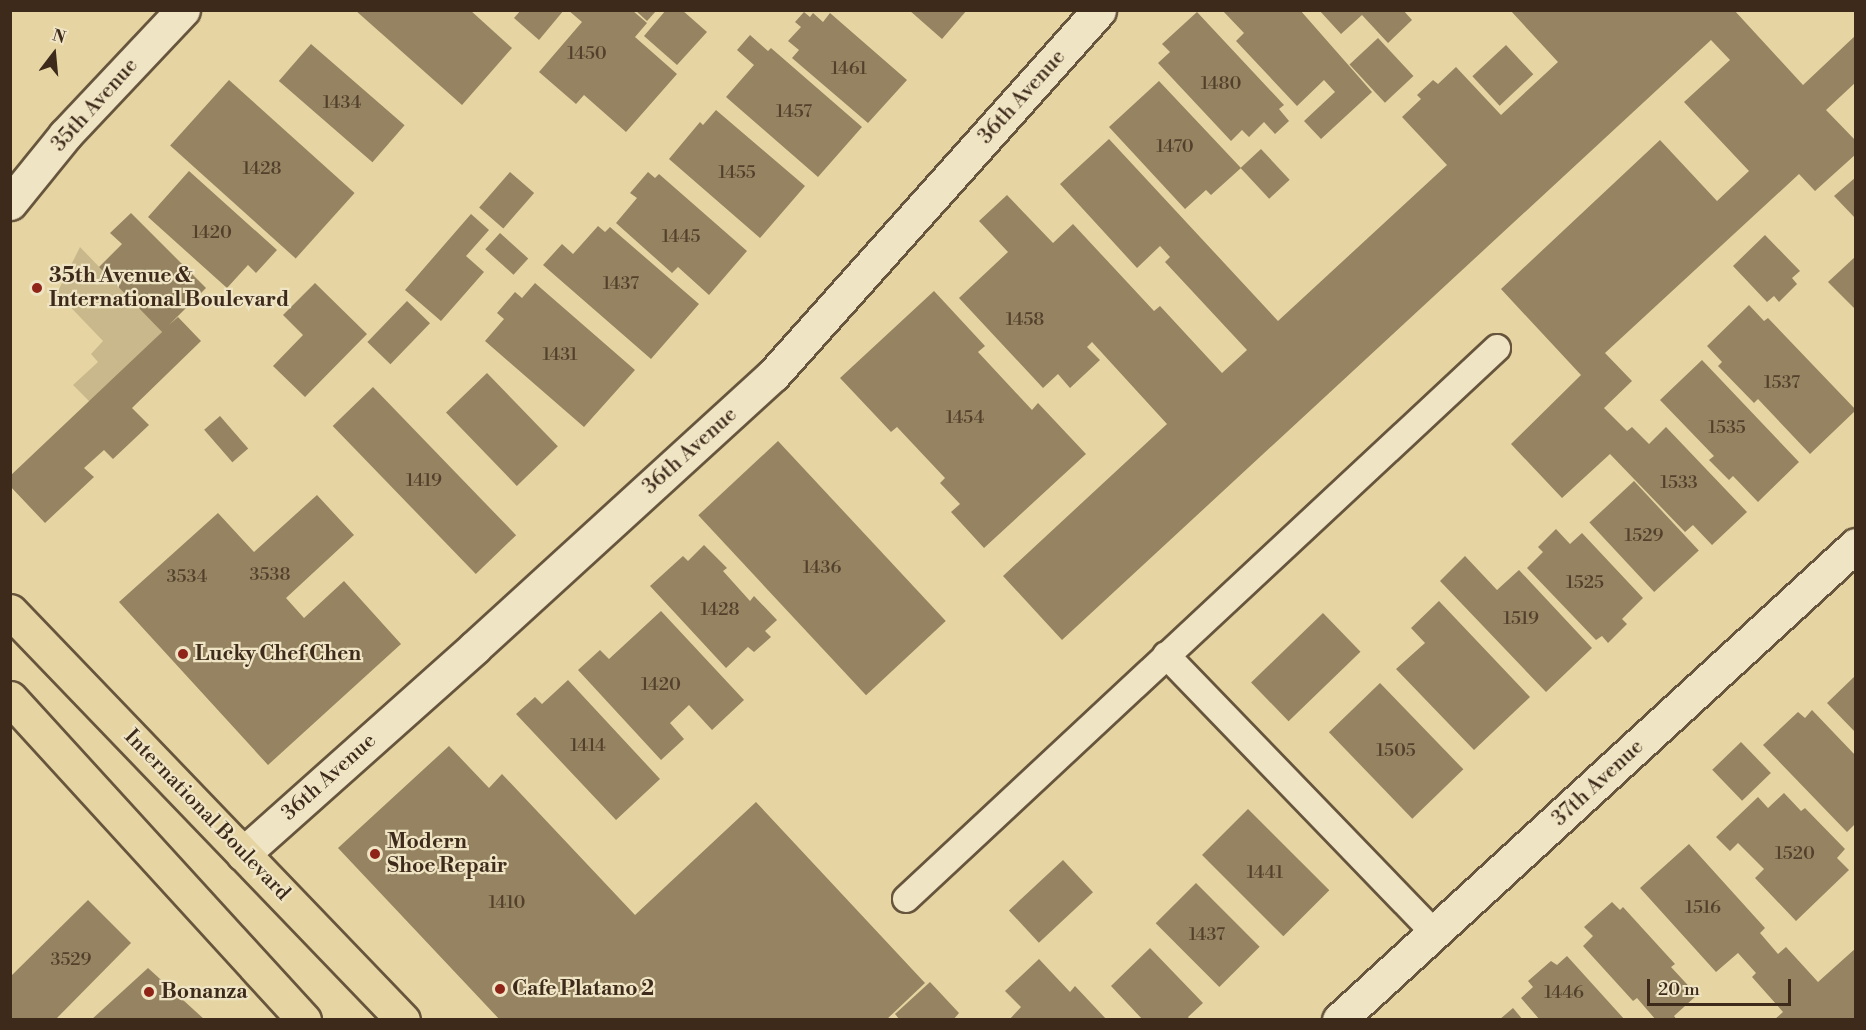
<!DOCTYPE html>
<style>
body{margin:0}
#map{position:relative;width:1866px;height:1030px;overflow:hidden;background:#e6d5a2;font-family:"Libre Bodoni",serif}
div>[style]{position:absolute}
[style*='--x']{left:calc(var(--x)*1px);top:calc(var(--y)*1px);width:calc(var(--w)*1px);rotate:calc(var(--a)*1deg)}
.green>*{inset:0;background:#c9b88b}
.building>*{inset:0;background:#958361;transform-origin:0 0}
.roads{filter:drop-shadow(2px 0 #67553d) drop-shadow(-2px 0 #67553d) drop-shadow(0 2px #67553d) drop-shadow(0 -2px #67553d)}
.service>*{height:26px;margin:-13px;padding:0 13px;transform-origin:13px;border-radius:13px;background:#efe4c3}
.minor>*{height:33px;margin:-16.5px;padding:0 16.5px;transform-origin:16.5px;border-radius:16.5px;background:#efe4c3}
.secondary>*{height:33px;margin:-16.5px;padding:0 16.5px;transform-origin:16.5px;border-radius:16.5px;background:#efe4c3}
.primary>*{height:33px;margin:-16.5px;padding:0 16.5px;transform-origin:16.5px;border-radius:16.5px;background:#e6d5a2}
.dots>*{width:16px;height:16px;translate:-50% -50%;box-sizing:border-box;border:3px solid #efe4c3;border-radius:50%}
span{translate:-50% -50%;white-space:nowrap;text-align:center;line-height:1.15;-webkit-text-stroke:4.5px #efe4c3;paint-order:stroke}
.number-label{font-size:18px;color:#53402c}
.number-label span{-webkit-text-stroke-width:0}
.street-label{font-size:21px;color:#3d2a1b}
.poi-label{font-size:21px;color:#3d2a1b;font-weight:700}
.left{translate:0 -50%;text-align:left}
.frame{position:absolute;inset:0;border:12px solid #3d2a1b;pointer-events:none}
.north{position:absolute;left:24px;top:24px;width:60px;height:60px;-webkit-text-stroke:4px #efe4c3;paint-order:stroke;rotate:16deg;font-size:16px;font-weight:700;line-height:24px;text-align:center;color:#3d2a1b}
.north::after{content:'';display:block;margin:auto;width:21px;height:27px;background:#3d2a1b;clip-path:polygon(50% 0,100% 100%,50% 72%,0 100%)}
.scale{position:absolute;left:1647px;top:979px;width:144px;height:27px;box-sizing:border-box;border:3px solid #3d2a1b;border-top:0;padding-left:8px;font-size:18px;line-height:21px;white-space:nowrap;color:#3d2a1b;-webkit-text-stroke:4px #efe4c3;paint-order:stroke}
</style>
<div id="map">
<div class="green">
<div style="clip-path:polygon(80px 247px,162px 332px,90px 402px,73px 385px,98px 362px,91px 354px,103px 341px,57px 293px)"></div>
</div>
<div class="building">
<div style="clip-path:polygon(355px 10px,470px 10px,512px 48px,462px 105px)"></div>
<div style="clip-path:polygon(521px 10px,564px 10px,539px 40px,514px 18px)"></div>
<div style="clip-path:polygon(568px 10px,632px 10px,647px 23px,635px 37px,677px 74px,626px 132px,584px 95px,576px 104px,539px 72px,582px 22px)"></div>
<div style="clip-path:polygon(635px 10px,657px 10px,647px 21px)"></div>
<div style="clip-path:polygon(666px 10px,682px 10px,707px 32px,677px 65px,644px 36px)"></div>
<div style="clip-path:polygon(909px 10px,967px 10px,942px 39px)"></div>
<div style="clip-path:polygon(1222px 10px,1300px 10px,1372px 92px,1321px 139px,1304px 121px,1335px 92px,1324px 80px,1297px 106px,1236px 41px,1244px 33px)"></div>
<div style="clip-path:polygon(1319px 10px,1403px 10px,1412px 20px,1388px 43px,1362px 15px,1341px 34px)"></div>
<div style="clip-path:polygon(1510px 10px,1734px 10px,1803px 85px,1856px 35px,1856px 82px,1826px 110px,1856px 141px,1856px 154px,1815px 191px,1799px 174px,1605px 353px,1632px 381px,1604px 408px,1627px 431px,1632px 427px,1649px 444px,1666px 427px,1747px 512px,1712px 545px,1693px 525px,1685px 532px,1610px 454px,1562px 498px,1511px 444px,1581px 375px,1501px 289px,1660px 140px,1717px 201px,1749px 171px,1684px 102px,1730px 60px,1711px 40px,1062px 640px,1003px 576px,1167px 424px,1092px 342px,1087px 347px,1100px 360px,1070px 388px,1058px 374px,1043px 388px,959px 298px,1008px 252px,979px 221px,1007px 195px,1053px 243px,1073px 224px,1154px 311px,1160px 306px,1222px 373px,1247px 350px,1165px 262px,1170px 257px,1160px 246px,1137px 268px,1060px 184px,1109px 139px,1278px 321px,1447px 165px,1402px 117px,1421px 99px,1417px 95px,1433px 80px,1438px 84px,1456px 67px,1501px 115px,1558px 62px)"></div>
<div style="clip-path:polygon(804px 12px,810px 17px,813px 13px,823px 22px,830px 13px,907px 80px,868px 123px,792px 58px,799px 50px,788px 41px,801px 27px,795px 22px)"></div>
<div style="clip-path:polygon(1197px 12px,1284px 105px,1279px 109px,1289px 121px,1275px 134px,1264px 122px,1249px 137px,1242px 130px,1231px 141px,1158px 63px,1170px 52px,1162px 44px)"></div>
<div style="clip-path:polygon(750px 35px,768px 51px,771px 48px,862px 127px,818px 177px,726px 97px,754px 65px,737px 50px)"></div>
<div style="left:1378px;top:38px;width:52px;height:39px;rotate:47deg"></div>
<div style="left:311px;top:44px;width:124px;height:49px;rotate:41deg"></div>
<div style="left:1506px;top:45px;width:40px;height:46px;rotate:47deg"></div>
<div style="left:229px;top:80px;width:169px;height:88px;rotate:42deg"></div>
<div style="clip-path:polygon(1159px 81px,1241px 168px,1211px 195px,1206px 190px,1185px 209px,1109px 127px)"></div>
<div style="clip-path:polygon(716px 110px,805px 186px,760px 238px,669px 159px,700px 122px,703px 125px)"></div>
<div style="left:1261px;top:149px;width:42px;height:28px;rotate:47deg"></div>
<div style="clip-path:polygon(189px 171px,277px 250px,256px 273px,248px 265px,227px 288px,148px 217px)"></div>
<div style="left:510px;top:172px;width:32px;height:47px;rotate:41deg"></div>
<div style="clip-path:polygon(648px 172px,655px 178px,659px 174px,747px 251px,709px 295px,678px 267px,672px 273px,616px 223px,637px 198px,630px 193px)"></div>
<div style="clip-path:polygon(1856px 177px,1856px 219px,1834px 196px)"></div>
<div style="clip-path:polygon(131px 213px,206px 288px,169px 325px,178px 317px,201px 341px,132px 408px,149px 425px,113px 459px,104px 450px,84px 468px,94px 477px,45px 523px,10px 486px,10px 476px,162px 332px,99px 267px,122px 244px,110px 233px)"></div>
<div style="clip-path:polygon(471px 214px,489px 230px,466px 256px,484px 272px,441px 321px,405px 290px)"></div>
<div style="clip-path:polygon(598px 226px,605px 232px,610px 227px,699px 304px,651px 359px,543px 265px,562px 244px,573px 254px)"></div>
<div style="left:500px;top:233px;width:38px;height:22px;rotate:42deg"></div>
<div style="clip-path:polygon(1765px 235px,1800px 271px,1792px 278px,1797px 284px,1779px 302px,1774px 296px,1767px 302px,1733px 266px)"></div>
<div style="clip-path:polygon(1856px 256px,1856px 310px,1828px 282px)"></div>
<div style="clip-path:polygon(315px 283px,367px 334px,305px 397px,273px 366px,303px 335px,283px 315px)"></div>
<div style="clip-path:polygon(535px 283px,635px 370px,584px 427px,485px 341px,504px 319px,497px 313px,515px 292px,522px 298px)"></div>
<div style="clip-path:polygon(934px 291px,985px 346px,978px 352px,1032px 410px,1038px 403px,1086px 454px,984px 548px,951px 512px,960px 504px,940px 483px,945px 478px,897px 427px,891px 432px,840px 378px)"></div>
<div style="left:407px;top:301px;width:32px;height:57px;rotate:44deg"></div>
<div style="clip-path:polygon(1749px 305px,1764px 321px,1768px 318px,1856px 410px,1810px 454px,1758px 399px,1754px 403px,1718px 366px,1722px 362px,1707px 346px)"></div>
<div style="clip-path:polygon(1702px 360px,1799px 462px,1758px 502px,1733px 476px,1729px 480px,1709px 460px,1714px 456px,1660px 400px)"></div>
<div style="left:487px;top:373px;width:102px;height:57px;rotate:46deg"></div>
<div style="left:373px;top:387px;width:206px;height:56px;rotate:46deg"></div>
<div style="left:220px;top:416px;width:43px;height:21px;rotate:49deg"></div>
<div style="left:778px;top:441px;width:246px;height:109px;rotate:47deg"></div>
<div style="left:1634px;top:481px;width:95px;height:61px;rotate:47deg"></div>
<div style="clip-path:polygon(317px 495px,354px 535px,286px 598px,304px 618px,344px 581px,401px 644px,268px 765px,119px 602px,218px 513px,254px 552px)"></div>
<div style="clip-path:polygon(1556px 529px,1570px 544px,1582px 533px,1643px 598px,1622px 619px,1627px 624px,1608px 643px,1602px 636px,1596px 640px,1527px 568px,1543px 552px,1538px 547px)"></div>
<div style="clip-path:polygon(704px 545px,727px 568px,723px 571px,750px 601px,754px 596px,777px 620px,765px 631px,771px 637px,754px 652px,748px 647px,726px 668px,650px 586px,683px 556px,688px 561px)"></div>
<div style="clip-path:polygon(1465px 556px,1497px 590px,1519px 570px,1592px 648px,1546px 692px,1440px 581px)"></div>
<div style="clip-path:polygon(1439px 601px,1530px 697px,1474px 750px,1396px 669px,1425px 643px,1411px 628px)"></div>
<div style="clip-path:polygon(661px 611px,744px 700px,712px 730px,689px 705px,670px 723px,684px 739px,661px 760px,578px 670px,600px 650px,609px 659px)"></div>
<div style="left:1323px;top:613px;width:54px;height:100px;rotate:46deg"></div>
<div style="clip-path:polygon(1856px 675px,1856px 733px,1827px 703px)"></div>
<div style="clip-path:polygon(568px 680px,660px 779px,616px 820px,516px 714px,535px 697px,542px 704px)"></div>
<div style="left:1380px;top:683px;width:120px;height:71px;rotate:46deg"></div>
<div style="clip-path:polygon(1812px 710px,1856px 756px,1856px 823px,1847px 832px,1763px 745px,1798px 712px,1805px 718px)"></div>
<div style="left:1741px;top:742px;width:43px;height:40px;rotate:46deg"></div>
<div style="clip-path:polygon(449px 746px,489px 788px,502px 774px,635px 915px,756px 802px,925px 983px,886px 1020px,500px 1020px,338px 848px)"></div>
<div style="clip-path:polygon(1784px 793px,1801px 811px,1805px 808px,1845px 849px,1837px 858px,1849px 870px,1796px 921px,1755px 878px,1764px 869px,1738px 843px,1730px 851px,1716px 837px,1758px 797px,1768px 808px)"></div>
<div style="left:1248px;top:809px;width:115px;height:65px;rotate:45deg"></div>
<div style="clip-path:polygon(1689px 844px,1765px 928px,1760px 933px,1778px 954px,1786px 947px,1818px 982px,1856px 948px,1856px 1020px,1774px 1020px,1783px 1012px,1752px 977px,1756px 973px,1738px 953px,1716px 972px,1640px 888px)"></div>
<div style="left:1063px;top:860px;width:44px;height:74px;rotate:47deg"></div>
<div style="left:1196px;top:883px;width:90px;height:57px;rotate:45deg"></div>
<div style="clip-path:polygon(88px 900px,131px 943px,55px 1020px,10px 1020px,10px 977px)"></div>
<div style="clip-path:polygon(1612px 902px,1620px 910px,1623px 907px,1675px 964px,1671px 967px,1697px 995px,1674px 1016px,1677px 1020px,1656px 1020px,1637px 998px,1633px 1001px,1583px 946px,1593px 936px,1584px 927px)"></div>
<div style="clip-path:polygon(1150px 948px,1203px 1003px,1188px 1017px,1190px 1020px,1143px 1020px,1111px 986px)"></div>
<div style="clip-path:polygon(1567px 956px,1625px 1020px,1540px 1020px,1521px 998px,1533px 987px,1528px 981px,1551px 961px,1557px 965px)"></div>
<div style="clip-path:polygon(1039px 959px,1070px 992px,1075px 986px,1107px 1020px,1009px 1020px,1021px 1007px,1005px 991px)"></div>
<div style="clip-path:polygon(148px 968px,205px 1020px,91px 1020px)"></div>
<div style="clip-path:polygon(930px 982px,959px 1013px,953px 1020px,900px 1020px,895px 1014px)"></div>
<div style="clip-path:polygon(1513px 1008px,1523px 1020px,1499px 1020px)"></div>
</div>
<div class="roads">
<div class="service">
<div style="--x:1166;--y:655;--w:386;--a:46"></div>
<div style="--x:906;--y:899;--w:808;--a:-42.99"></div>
</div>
<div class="minor">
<div style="--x:243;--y:854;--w:311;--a:-41.7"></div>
<div style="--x:475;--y:647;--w:403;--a:-42.4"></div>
<div style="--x:773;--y:375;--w:489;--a:-48.2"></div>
<div style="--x:1339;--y:1020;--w:702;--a:-42.58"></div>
</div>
<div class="secondary">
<div style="--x:10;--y:203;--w:87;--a:-51"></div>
<div style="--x:65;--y:135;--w:172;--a:-46.7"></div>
</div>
<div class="primary">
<div style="--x:10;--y:611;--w:567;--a:46.14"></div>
<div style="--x:10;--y:698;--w:436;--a:47.6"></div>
</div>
</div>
<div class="dots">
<div style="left:37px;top:288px;background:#8f2418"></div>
<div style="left:183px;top:654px;background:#8f2418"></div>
<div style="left:375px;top:854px;background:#8f2418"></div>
<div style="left:500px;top:989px;background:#8f2418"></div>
<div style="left:149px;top:992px;background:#8f2418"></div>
</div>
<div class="number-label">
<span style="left:587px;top:54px">1450</span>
<span style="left:849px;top:69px">1461</span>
<span style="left:1221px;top:84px">1480</span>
<span style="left:342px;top:103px">1434</span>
<span style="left:794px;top:112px">1457</span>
<span style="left:1175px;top:147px">1470</span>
<span style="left:262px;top:169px">1428</span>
<span style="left:737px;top:173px">1455</span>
<span style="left:212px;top:233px">1420</span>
<span style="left:681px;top:237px">1445</span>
<span style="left:621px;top:284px">1437</span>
<span style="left:1025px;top:320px">1458</span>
<span style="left:560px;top:355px">1431</span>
<span style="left:1782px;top:383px">1537</span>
<span style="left:965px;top:418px">1454</span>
<span style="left:1727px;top:428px">1535</span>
<span style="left:424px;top:481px">1419</span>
<span style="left:1679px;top:483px">1533</span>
<span style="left:1644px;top:536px">1529</span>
<span style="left:822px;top:568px">1436</span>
<span style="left:270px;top:575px">3538</span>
<span style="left:187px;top:577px">3534</span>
<span style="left:1585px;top:583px">1525</span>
<span style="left:720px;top:610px">1428</span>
<span style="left:1521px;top:619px">1519</span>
<span style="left:661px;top:685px">1420</span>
<span style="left:588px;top:746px">1414</span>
<span style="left:1396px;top:751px">1505</span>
<span style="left:1795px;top:854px">1520</span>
<span style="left:1265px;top:873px">1441</span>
<span style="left:507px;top:903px">1410</span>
<span style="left:1703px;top:908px">1516</span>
<span style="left:1207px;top:935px">1437</span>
<span style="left:71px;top:960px">3529</span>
<span style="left:1564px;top:993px">1446</span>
</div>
<div class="street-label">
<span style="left:1022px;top:97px;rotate:-48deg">36th Avenue</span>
<span style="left:95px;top:105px;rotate:-48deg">35th Avenue</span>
<span style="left:690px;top:451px;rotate:-42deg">36th Avenue</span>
<span style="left:329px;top:777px;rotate:-42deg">36th Avenue</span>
<span style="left:1598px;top:783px;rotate:-43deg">37th Avenue</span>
<span style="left:207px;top:815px;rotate:46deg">International Boulevard</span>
</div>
<div class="poi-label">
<span class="left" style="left:49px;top:288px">35th Avenue &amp;<br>International Boulevard</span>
<span class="left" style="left:195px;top:654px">Lucky Chef Chen</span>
<span class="left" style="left:387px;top:854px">Modern<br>Shoe Repair</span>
<span class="left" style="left:512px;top:989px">Cafe Platano 2</span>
<span class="left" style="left:161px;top:992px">Bonanza</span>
</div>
<div class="frame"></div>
<div class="north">N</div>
<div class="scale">20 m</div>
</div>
